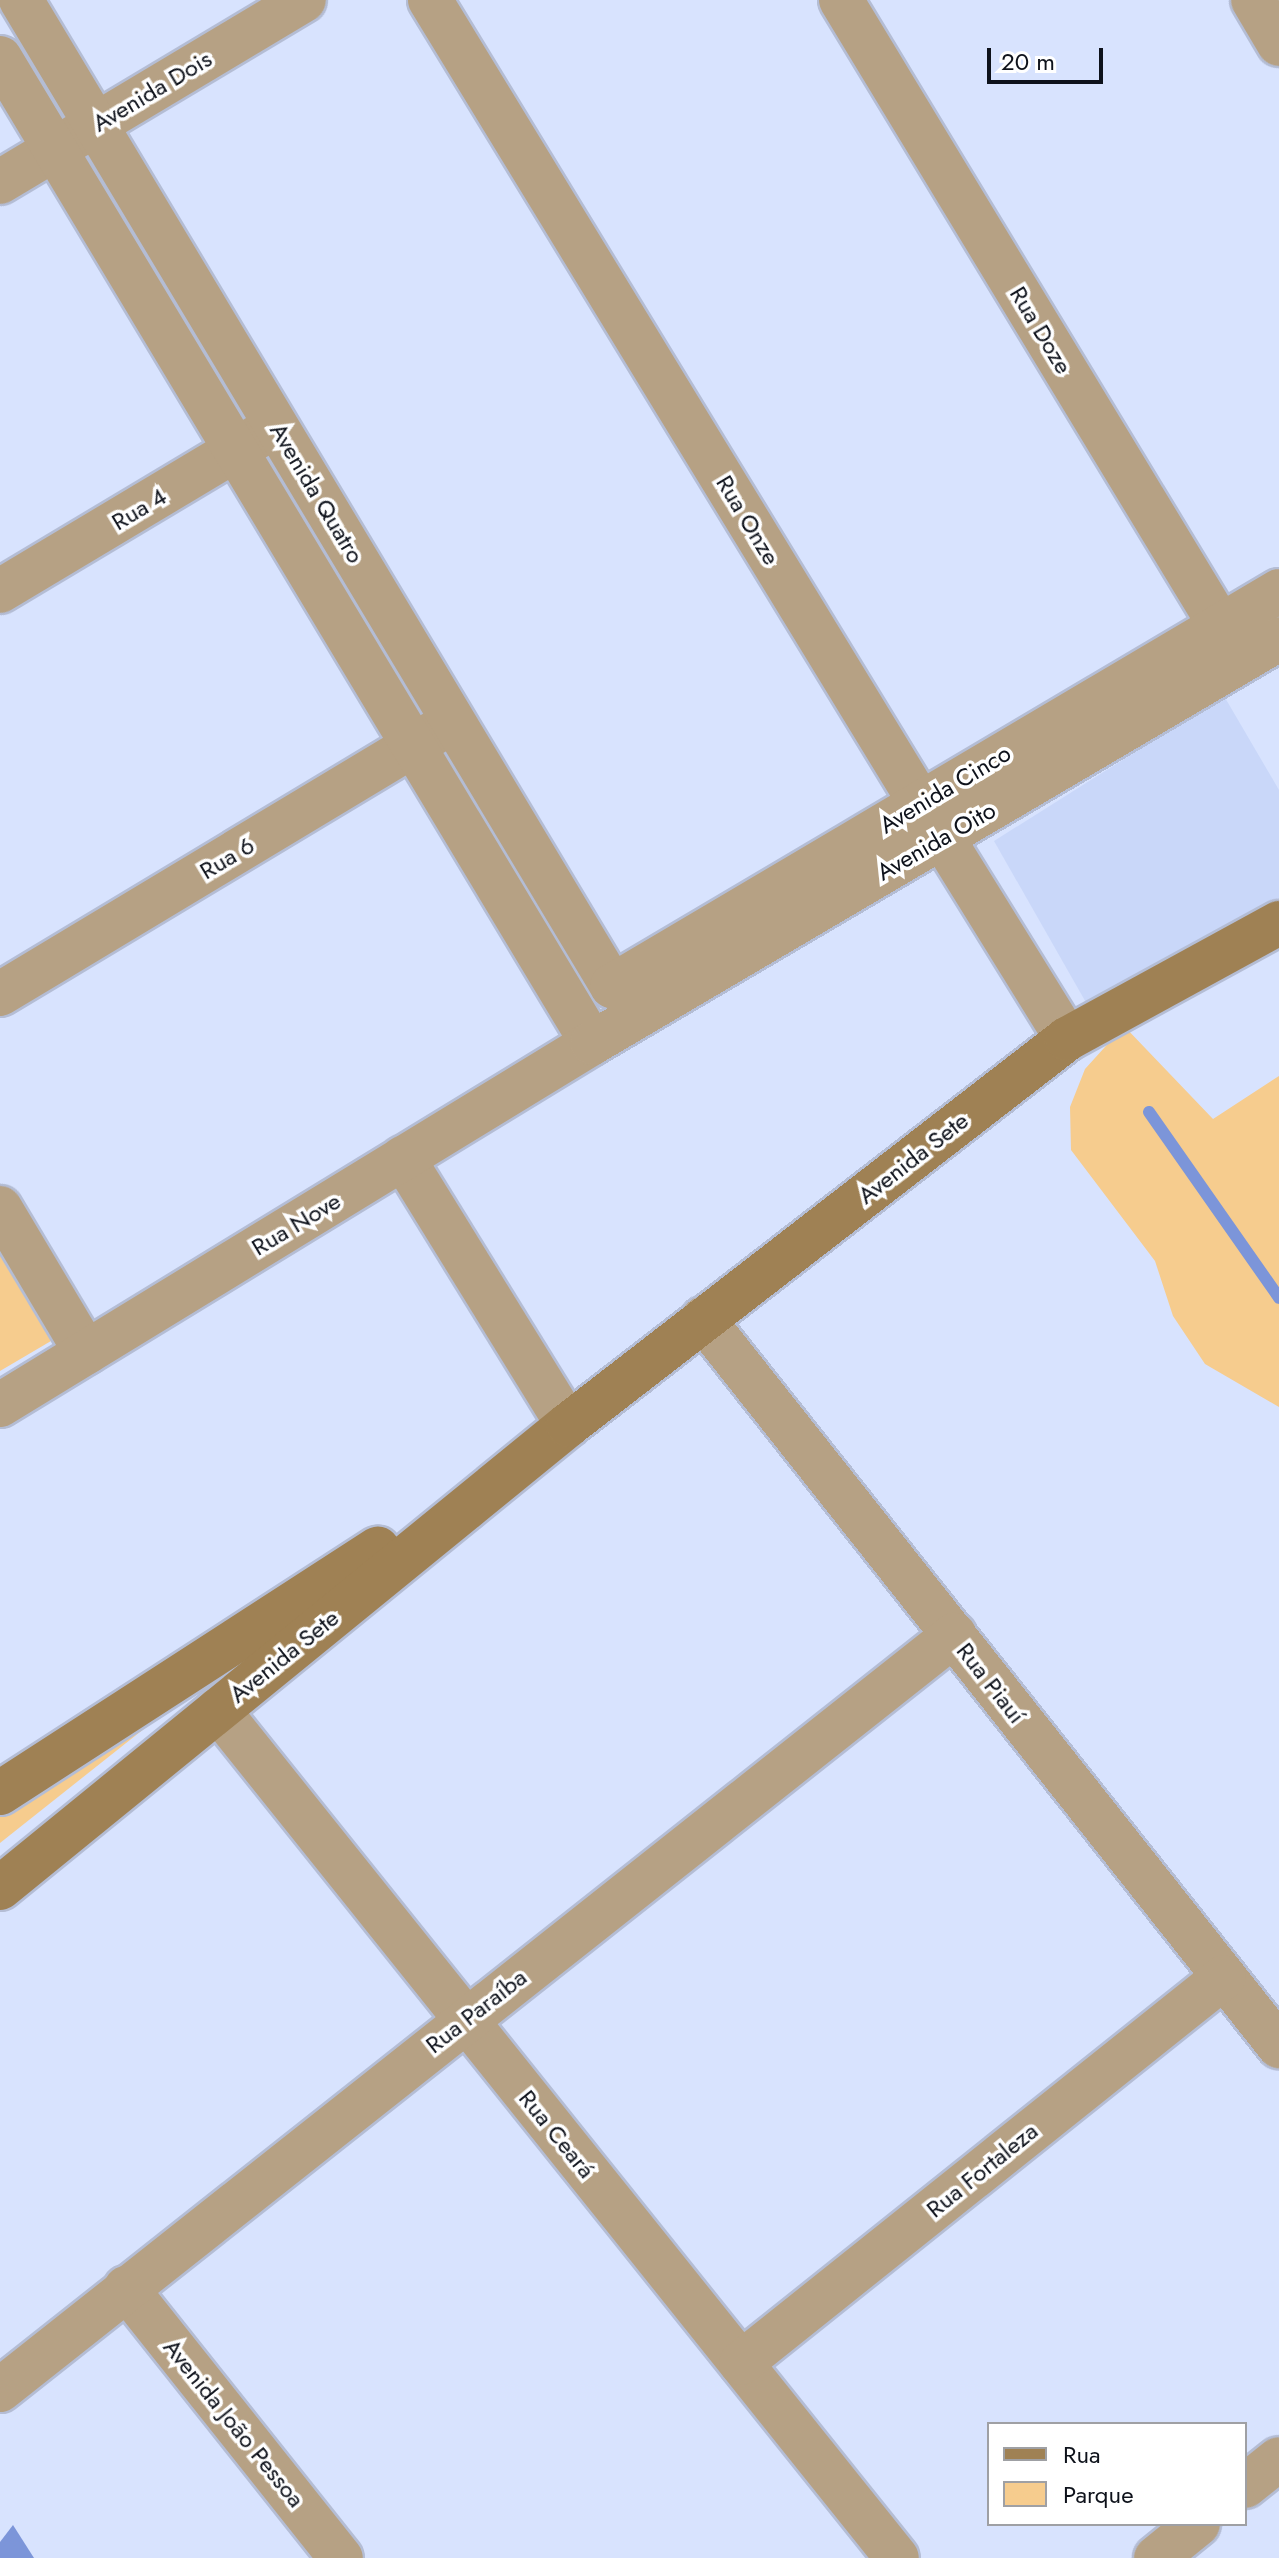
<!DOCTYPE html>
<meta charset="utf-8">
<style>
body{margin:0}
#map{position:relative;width:1279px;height:2558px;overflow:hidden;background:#d8e3fe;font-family:Jost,sans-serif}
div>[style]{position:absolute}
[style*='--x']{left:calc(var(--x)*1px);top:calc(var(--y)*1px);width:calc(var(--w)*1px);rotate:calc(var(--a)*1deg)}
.built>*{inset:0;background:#c9d7f9}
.green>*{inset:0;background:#f6cc8e}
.water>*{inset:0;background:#7c95d9}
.stream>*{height:12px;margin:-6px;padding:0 6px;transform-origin:6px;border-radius:6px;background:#7c95d9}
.roads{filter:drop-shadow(2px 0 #b4bdd5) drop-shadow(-2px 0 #b4bdd5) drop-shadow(0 2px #b4bdd5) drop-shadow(0 -2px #b4bdd5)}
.minor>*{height:44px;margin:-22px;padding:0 22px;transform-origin:22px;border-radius:22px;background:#b6a184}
.tertiary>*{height:44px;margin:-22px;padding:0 22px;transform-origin:22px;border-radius:22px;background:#b6a184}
.secondary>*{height:44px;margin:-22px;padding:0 22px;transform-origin:22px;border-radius:22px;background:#9f8154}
span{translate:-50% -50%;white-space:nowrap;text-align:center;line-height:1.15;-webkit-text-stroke:7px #fff;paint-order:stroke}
.street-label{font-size:24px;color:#0e121b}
.legend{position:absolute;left:987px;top:2422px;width:260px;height:104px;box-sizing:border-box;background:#fff;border:2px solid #9fa0a4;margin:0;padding:10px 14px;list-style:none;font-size:24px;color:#0e121b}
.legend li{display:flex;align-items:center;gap:16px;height:40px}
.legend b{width:40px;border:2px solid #9fa0a4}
.scale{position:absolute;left:987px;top:48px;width:116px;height:36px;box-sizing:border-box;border:4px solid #0e121b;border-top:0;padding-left:10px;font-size:24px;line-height:28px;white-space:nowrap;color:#0e121b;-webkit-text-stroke:6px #fff;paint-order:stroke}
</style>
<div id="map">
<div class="built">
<div style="clip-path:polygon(1224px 696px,1279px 790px,1279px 898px,1088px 1006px,994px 841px)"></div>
</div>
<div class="green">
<div style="clip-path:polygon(1124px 1026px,1213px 1119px,1279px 1076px,1279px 1407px,1205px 1364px,1173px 1316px,1155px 1261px,1071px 1150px,1070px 1107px,1085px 1069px)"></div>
<div style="clip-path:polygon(0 1224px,68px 1331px,0 1371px)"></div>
<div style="clip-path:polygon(256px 1640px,0 1843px,0 1810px)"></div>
</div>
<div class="water">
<div style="clip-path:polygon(13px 2525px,34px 2558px,0 2558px,0 2542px)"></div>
</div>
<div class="stream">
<div style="--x:1149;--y:1112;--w:227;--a:55"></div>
</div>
<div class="roads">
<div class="minor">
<div style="--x:430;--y:0;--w:942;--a:58.59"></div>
<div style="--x:841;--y:0;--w:770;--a:58.77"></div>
<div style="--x:1253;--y:0;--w:51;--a:59.4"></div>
<div style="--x:0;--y:182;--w:354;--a:-30.9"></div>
<div style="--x:0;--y:591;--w:313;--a:-30.9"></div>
<div style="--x:0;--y:994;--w:522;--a:-31.04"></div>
<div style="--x:403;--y:1158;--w:314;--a:58.3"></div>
<div style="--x:0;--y:1208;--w:168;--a:59.2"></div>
<div style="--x:703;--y:1319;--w:928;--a:51.61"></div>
<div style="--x:218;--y:1710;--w:1086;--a:51.32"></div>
<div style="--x:126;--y:2288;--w:345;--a:51.5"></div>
<div style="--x:741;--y:2363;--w:618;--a:-38.63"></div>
<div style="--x:0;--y:2390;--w:1217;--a:-38.36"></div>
<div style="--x:1245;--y:2486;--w:43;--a:-38.5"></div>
<div style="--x:1156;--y:2558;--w:54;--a:-39"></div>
</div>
<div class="tertiary">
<div style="--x:21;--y:0;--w:1150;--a:59.06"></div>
<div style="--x:0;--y:58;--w:1149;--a:58.99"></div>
<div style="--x:927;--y:813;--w:266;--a:58.2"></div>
<div style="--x:612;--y:986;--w:775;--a:-30.63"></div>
<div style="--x:0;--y:1405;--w:694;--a:-31.45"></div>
<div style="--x:592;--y:1043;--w:797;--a:-30.46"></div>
</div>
<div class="secondary">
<div style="--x:0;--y:1793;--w:450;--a:-32.9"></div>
<div style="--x:0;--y:1888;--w:733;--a:-39.18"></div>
<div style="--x:568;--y:1425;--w:631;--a:-37.72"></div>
<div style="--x:1067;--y:1039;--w:242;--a:-28.7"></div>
</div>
</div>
<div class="street-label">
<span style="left:152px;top:91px;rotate:-31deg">Avenida Dois</span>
<span style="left:1041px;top:330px;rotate:59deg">Rua Doze</span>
<span style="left:317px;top:493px;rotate:59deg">Avenida Quatro</span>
<span style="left:139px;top:509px;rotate:-31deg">Rua 4</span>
<span style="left:748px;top:520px;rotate:59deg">Rua Onze</span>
<span style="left:945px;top:789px;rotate:-31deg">Avenida Cinco</span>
<span style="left:936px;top:841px;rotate:-30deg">Avenida Oito</span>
<span style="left:227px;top:858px;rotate:-31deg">Rua 6</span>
<span style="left:913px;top:1158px;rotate:-38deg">Avenida Sete</span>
<span style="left:296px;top:1224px;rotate:-31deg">Rua Nove</span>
<span style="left:284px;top:1656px;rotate:-39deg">Avenida Sete</span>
<span style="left:991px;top:1683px;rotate:52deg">Rua Piauí</span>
<span style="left:476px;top:2011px;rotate:-38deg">Rua Paraíba</span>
<span style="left:557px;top:2134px;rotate:51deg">Rua Ceará</span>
<span style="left:982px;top:2170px;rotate:-39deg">Rua Fortaleza</span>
<span style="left:234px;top:2423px;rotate:51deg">Avenida João Pessoa</span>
</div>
<ul class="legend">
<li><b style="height:10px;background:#9f8154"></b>Rua</li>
<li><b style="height:22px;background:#f6cc8e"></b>Parque</li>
</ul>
<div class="scale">20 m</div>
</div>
